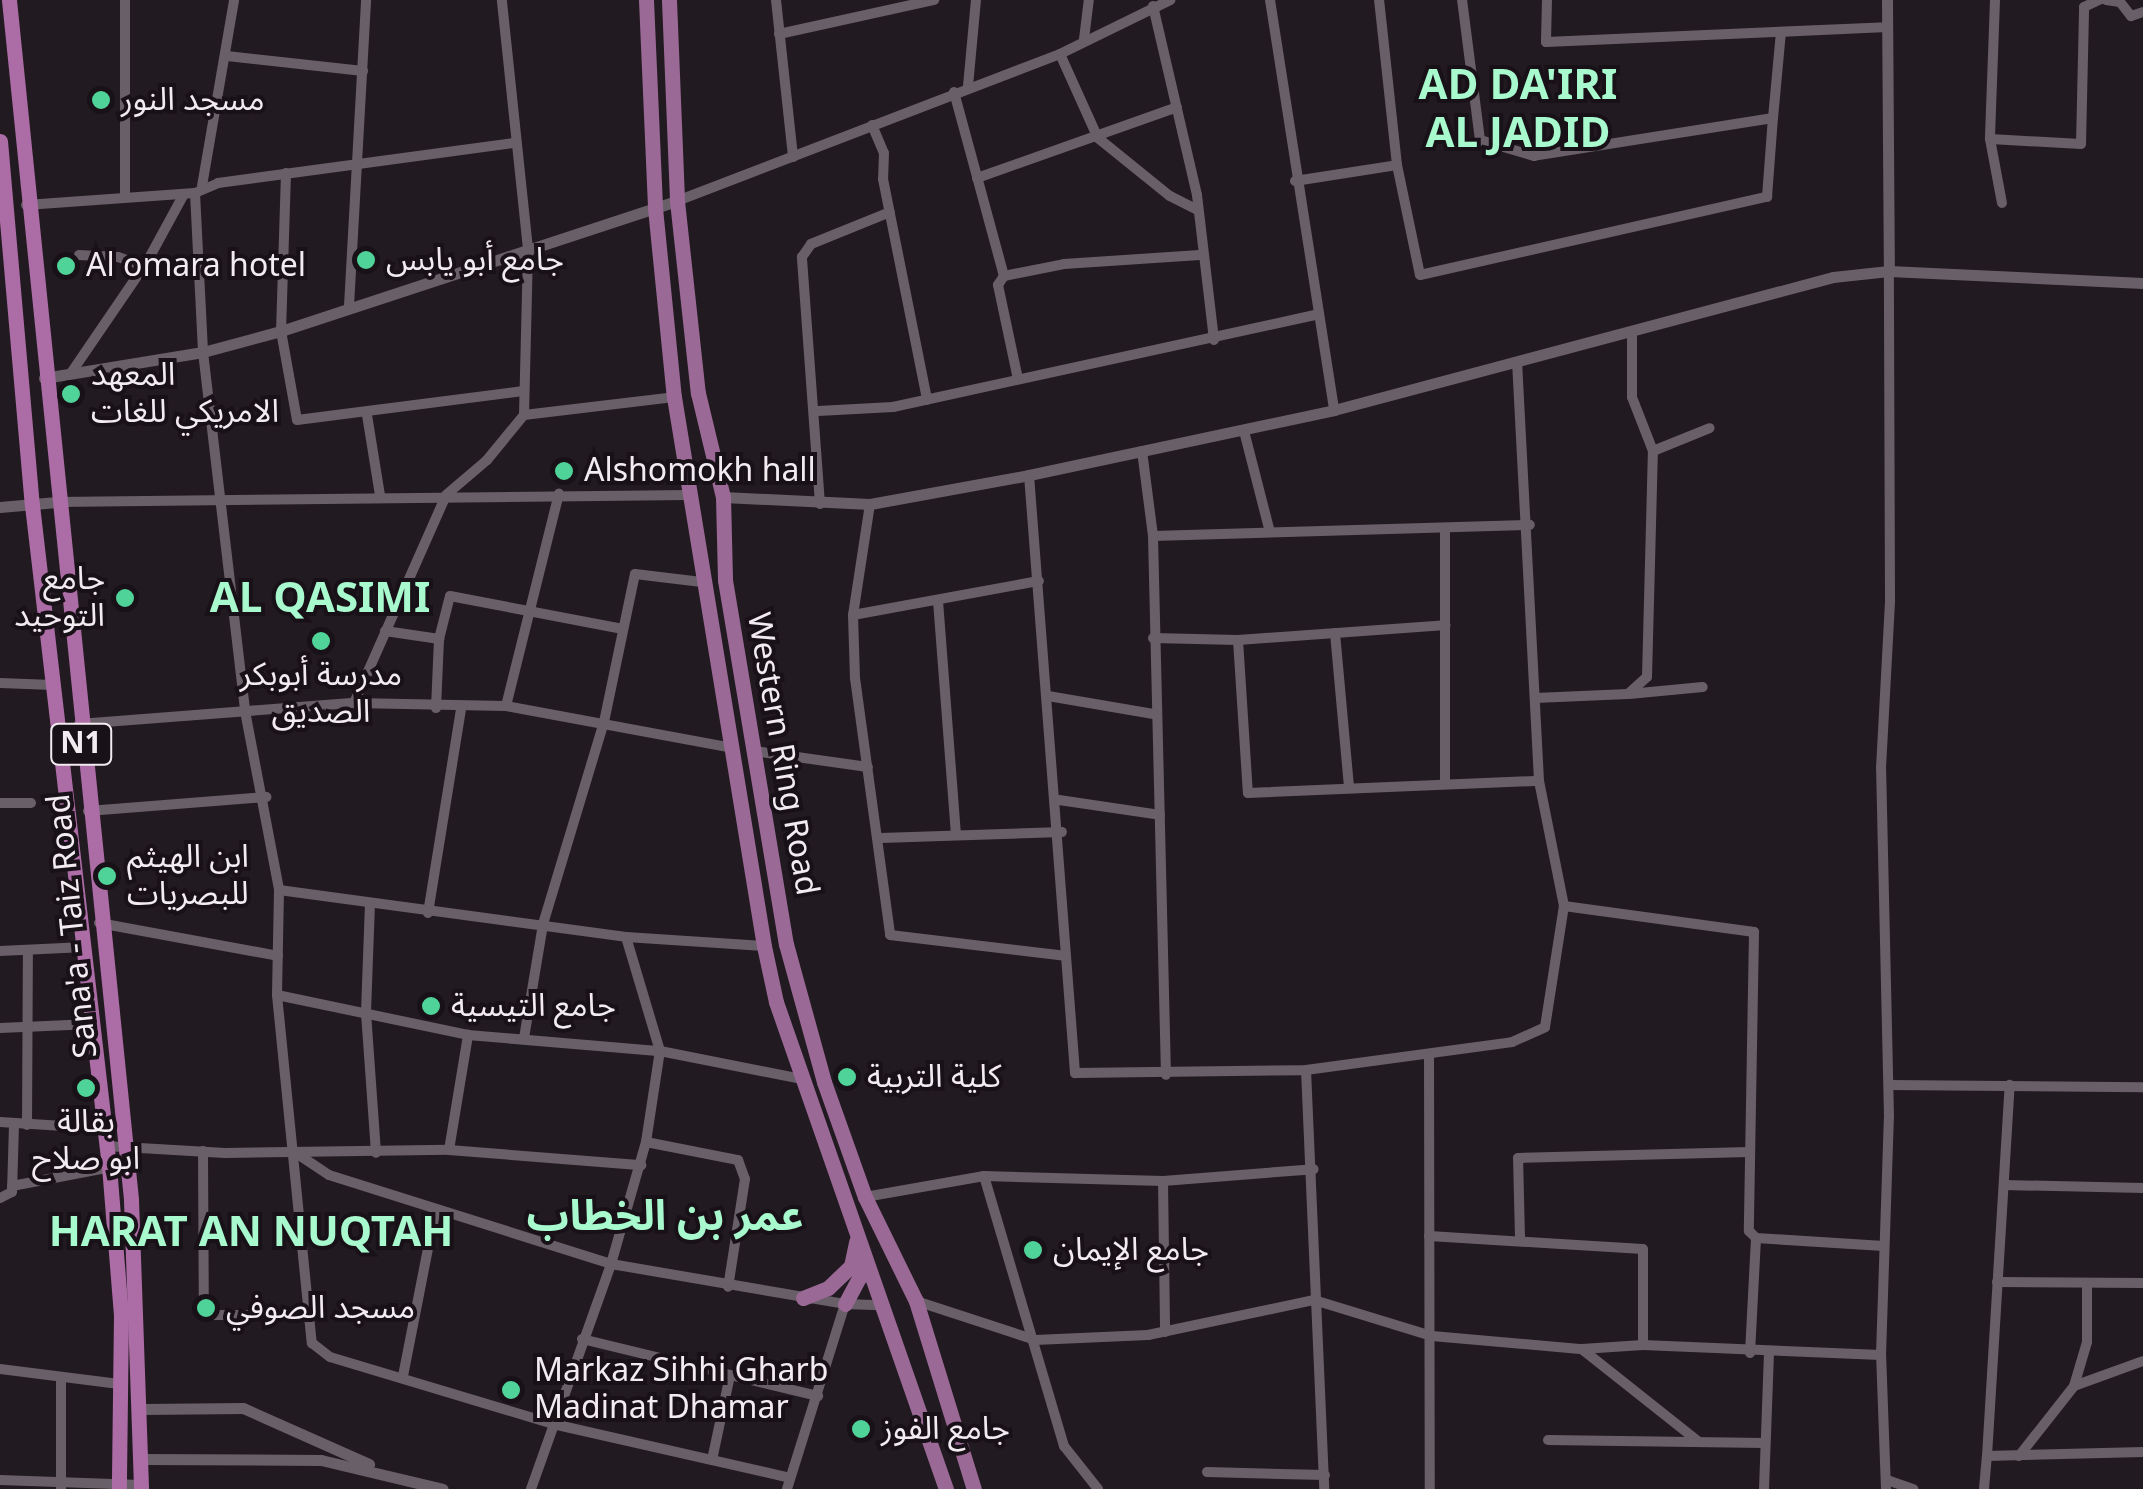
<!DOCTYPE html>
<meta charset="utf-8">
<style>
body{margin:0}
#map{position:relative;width:2143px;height:1489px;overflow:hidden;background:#221a21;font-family:Georgia,"Noto Sans Arabic",serif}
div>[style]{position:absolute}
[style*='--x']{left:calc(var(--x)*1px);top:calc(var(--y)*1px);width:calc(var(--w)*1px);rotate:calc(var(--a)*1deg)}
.minor>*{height:10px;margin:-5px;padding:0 5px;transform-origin:5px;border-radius:5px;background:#695f68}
.tertiary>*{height:11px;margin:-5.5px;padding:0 5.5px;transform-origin:5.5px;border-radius:5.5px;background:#695f68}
.primary>*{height:15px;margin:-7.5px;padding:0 7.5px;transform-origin:7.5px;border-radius:7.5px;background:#9b6996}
.trunk>*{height:15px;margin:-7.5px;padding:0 7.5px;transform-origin:7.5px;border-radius:7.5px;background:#ac6ca5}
.dots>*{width:28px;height:28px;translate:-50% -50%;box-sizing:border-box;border:5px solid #191118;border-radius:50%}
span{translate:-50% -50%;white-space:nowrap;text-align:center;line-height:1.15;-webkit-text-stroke:8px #191118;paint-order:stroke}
.shield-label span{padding:2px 8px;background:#191118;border:2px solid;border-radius:8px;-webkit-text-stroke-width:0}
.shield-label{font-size:30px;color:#f2ecf1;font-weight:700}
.poi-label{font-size:32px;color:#f2ecf1}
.left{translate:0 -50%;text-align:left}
.right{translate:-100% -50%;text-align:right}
.street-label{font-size:32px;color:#f2ecf1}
.district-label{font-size:42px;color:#a8face;font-weight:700}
</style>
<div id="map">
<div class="minor">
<div style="--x:776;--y:0;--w:158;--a:83.8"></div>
<div style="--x:1270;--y:0;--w:415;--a:81.1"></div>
<div style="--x:1547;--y:0;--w:42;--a:91.4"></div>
<div style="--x:1546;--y:42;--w:341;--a:-2.5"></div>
<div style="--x:1995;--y:0;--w:139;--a:92.1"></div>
<div style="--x:1990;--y:139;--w:65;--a:79.4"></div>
<div style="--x:2106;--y:0;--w:14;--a:8"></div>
<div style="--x:2120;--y:2;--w:18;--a:52"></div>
<div style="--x:2131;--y:16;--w:13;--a:-18"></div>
<div style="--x:1153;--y:6;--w:194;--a:76.9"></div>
<div style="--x:1197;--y:195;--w:146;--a:83.3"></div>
<div style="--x:779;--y:34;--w:159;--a:-12.4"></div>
<div style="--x:1084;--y:39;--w:39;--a:-83"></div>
<div style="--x:1060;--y:54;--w:92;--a:65.7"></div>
<div style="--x:1098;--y:138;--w:92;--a:38.9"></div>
<div style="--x:1170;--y:196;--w:31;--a:27"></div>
<div style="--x:227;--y:56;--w:137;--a:6.3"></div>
<div style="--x:968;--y:86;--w:86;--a:-84.7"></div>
<div style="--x:954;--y:92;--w:191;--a:74.8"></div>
<div style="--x:1004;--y:276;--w:11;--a:124"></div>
<div style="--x:998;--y:285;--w:96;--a:78"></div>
<div style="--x:1773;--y:118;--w:86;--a:-84.7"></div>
<div style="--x:872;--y:125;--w:30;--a:67"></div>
<div style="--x:884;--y:153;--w:26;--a:92"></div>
<div style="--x:883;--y:179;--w:225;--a:78.7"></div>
<div style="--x:1990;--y:139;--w:91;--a:3.1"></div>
<div style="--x:2081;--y:144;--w:137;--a:-88.7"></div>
<div style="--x:2084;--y:7;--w:17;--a:-25"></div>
<div style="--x:1397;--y:165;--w:112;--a:78.2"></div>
<div style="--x:1420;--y:275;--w:356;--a:-12.7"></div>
<div style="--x:1767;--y:197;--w:79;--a:-85.7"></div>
<div style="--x:1773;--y:118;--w:242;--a:171"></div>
<div style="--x:1534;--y:156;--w:56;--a:-163.5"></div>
<div style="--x:1480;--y:140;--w:141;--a:-97.3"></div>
<div style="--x:286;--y:173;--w:158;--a:91.8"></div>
<div style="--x:281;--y:331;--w:90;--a:79.8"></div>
<div style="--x:297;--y:420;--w:228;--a:-7.3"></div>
<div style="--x:977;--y:178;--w:212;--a:-19.5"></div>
<div style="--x:1295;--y:181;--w:103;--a:-8.9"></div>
<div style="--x:1397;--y:165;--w:166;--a:-96.2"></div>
<div style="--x:202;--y:186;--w:189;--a:-80.2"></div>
<div style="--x:195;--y:193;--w:159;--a:87.1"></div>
<div style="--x:203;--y:352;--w:361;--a:83.3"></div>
<div style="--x:245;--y:711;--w:182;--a:79.2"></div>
<div style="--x:279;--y:890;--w:105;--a:91.1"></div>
<div style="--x:277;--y:995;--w:350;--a:84.3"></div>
<div style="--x:312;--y:1343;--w:23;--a:38"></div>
<div style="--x:330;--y:1357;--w:233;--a:16.7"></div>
<div style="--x:553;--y:1424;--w:243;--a:12.8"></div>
<div style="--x:125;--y:196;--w:196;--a:-90"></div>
<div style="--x:677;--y:201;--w:410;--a:-21"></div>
<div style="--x:1060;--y:54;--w:123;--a:-26.1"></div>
<div style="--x:26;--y:205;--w:169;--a:-4.1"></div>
<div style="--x:195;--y:193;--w:25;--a:-23"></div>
<div style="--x:218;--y:183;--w:298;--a:-7.7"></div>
<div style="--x:79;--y:255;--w:39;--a:3"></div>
<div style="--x:118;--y:257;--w:28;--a:19"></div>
<div style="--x:1004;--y:276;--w:61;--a:-11.3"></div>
<div style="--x:1064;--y:264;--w:136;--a:-3.8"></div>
<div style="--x:349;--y:306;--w:306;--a:-86.8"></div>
<div style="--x:71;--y:373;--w:137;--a:-55.7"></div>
<div style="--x:148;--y:260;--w:75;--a:-61.4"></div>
<div style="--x:818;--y:411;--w:75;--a:-3.1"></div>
<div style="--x:893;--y:407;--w:433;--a:-12.3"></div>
<div style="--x:367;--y:415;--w:81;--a:80.8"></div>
<div style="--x:524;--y:415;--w:151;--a:-6.8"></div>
<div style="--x:1244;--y:431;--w:104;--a:75.6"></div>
<div style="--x:1142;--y:451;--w:86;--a:82.6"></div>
<div style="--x:1153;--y:536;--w:539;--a:88.62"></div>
<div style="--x:1653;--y:451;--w:61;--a:-22"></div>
<div style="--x:1029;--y:475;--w:600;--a:85.6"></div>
<div style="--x:1075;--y:1073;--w:231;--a:-0.7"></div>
<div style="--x:1306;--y:1070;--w:208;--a:-7.7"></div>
<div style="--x:1512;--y:1042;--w:36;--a:-24"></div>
<div style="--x:1545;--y:1027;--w:122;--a:-81.1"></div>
<div style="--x:1564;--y:906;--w:127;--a:-101.3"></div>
<div style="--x:1539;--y:781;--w:418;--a:-93"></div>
<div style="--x:57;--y:502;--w:632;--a:-0.63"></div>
<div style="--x:820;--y:504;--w:248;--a:-94.2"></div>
<div style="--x:802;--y:257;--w:16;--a:-55"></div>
<div style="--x:811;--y:244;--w:85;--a:-22.1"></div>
<div style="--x:870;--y:504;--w:112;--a:98.7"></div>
<div style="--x:853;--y:615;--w:63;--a:88.2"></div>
<div style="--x:855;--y:678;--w:259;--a:82.2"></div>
<div style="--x:890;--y:935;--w:176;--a:6.8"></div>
<div style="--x:1445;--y:531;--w:251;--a:90"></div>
<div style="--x:1153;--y:536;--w:377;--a:-1.7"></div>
<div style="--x:938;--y:601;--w:234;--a:85.6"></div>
<div style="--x:853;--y:615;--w:189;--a:-10.4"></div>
<div style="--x:385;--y:631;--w:55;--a:8.4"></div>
<div style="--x:1335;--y:633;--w:156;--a:84.8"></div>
<div style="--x:1153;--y:638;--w:85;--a:1.3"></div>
<div style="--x:1238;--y:640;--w:153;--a:86.3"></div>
<div style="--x:1248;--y:793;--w:291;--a:-2.4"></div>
<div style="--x:1238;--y:640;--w:208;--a:-4.1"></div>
<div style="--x:0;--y:683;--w:53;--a:2.2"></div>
<div style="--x:1629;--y:694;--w:74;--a:-5.4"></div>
<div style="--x:1048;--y:696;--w:107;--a:9.7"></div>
<div style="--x:1535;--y:698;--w:93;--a:-2.5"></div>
<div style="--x:1628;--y:694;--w:25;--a:-42"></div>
<div style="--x:1647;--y:677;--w:226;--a:-88.5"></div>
<div style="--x:1653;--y:451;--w:58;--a:-111.3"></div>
<div style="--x:1632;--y:397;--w:65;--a:-90"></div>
<div style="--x:354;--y:703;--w:227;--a:-66.1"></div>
<div style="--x:446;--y:495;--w:54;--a:-40.5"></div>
<div style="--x:487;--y:460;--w:58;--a:-50.6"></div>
<div style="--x:524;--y:415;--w:166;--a:-88.6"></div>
<div style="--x:528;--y:249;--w:250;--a:-96"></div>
<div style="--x:506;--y:706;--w:219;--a:-76"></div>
<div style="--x:436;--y:708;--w:69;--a:-87.5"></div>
<div style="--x:439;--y:639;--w:44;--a:-75.7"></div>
<div style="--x:450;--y:596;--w:176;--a:10.8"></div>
<div style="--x:79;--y:724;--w:276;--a:-4.4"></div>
<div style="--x:354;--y:703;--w:152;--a:1.1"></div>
<div style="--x:506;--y:706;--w:230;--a:10.5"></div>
<div style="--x:754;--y:751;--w:115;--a:8"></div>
<div style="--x:1059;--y:800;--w:102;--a:8.4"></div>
<div style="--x:0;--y:803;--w:31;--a:0"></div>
<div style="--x:88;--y:811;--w:179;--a:-4.5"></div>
<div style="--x:881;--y:838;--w:181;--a:-1.9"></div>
<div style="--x:279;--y:890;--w:350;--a:7.7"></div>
<div style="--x:626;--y:937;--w:138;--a:3.7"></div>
<div style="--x:370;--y:903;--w:110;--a:92.1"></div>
<div style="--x:366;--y:1013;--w:140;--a:85.9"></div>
<div style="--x:1564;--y:906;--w:192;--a:7.8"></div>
<div style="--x:1754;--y:932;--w:299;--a:91"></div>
<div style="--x:1749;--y:1231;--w:10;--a:45"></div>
<div style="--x:1756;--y:1238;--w:128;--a:3.6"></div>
<div style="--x:428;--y:913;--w:207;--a:-80.8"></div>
<div style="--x:99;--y:923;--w:182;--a:10.4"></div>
<div style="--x:0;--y:951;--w:85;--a:-2.7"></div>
<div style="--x:277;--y:995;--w:195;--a:11.8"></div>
<div style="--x:468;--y:1035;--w:193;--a:4.8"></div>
<div style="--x:660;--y:1051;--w:145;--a:11.2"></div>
<div style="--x:0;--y:1028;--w:92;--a:-2.5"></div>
<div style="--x:524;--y:1038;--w:116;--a:-80.5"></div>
<div style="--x:543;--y:924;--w:211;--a:-73.2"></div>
<div style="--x:604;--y:722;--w:151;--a:-78.2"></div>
<div style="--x:635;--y:574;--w:67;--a:6.8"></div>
<div style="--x:1429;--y:1056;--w:433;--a:89.9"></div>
<div style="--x:1306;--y:1070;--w:419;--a:87.5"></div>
<div style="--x:1889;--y:1085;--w:254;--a:0.5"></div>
<div style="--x:0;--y:1122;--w:111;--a:3.6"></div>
<div style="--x:27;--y:1125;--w:174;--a:-89.7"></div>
<div style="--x:646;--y:1142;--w:94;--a:11.1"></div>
<div style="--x:738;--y:1160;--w:20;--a:70"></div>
<div style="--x:745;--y:1179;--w:109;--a:98.9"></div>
<div style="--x:106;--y:1146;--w:119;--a:3.4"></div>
<div style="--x:225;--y:1153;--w:224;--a:-0.8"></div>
<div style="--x:449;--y:1150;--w:193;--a:4.5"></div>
<div style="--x:449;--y:1150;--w:117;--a:-80.6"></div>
<div style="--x:203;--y:1151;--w:164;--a:89.7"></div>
<div style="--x:204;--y:1315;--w:103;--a:0"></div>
<div style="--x:293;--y:1151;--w:43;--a:33.7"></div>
<div style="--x:329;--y:1175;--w:296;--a:17.5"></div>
<div style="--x:611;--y:1264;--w:237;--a:9.7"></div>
<div style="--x:984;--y:1176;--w:282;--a:73.5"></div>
<div style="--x:1064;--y:1446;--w:55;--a:51.7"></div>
<div style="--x:1163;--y:1181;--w:151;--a:89.2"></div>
<div style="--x:2004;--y:1185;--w:139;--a:1.2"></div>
<div style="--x:12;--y:1186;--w:117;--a:-10.8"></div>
<div style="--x:865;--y:1197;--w:121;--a:-10"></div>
<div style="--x:984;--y:1176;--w:179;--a:1.6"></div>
<div style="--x:1163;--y:1181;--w:151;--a:-4.5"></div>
<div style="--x:0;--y:1198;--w:13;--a:-27"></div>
<div style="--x:12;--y:1192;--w:68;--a:-88.3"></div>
<div style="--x:1429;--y:1236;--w:214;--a:3.5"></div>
<div style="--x:1643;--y:1249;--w:96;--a:90"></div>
<div style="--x:1520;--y:1238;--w:80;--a:-91.4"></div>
<div style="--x:1518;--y:1158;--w:231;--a:-1.5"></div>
<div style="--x:1997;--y:1282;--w:146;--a:0.4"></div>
<div style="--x:916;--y:1301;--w:125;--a:18.1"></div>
<div style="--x:1035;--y:1340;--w:113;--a:-2.5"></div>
<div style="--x:1148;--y:1335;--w:170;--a:-11.9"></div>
<div style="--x:1314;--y:1300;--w:123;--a:17"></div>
<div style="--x:1432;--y:1336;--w:151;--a:5"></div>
<div style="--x:1582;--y:1349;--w:61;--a:-3.8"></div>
<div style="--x:1643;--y:1345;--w:238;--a:2.4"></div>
<div style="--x:582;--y:1339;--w:243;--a:13.6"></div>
<div style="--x:1583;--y:1350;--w:147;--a:38.4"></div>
<div style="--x:1750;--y:1353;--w:115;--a:-87"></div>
<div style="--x:0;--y:1369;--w:120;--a:7.2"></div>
<div style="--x:403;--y:1376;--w:166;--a:-78.9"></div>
<div style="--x:61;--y:1378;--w:111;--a:90"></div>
<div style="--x:2074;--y:1386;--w:73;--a:-19.9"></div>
<div style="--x:1548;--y:1440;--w:217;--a:0.8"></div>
<div style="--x:1987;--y:1456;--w:372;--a:-86.5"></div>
<div style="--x:2019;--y:1456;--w:89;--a:-51.8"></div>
<div style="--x:2074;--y:1386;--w:46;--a:-73.5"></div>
<div style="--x:2087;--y:1342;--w:59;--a:-90"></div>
<div style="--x:712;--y:1460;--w:87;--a:-78"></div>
<div style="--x:1207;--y:1472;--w:118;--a:1.5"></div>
<div style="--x:0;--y:1480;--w:141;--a:2"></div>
<div style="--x:1887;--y:1480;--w:28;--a:19"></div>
<div style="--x:531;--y:1489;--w:239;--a:-70.4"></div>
<div style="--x:611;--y:1264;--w:127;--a:-74"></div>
<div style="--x:646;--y:1142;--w:92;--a:-81.3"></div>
<div style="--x:660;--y:1051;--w:119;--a:-106.6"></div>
<div style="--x:787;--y:1489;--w:194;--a:-72.6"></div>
<div style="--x:845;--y:1304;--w:35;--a:2"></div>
<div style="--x:1764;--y:1489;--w:136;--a:-87.9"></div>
<div style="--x:1886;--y:1489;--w:134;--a:-92.1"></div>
<div style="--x:1881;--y:1355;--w:238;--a:-88.1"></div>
<div style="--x:1889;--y:1117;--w:349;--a:-91.3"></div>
<div style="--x:1881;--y:768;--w:167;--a:-86.9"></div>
<div style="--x:1890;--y:601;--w:330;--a:-90.2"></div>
<div style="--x:1984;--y:1489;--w:33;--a:-85"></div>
<div style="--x:1987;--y:1456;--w:156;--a:-1.5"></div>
</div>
<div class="tertiary">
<div style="--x:1887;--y:0;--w:271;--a:89.6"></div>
<div style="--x:44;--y:378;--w:161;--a:-9.3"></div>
<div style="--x:203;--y:352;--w:81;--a:-15.1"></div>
<div style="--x:281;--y:331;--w:417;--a:-18.2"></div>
<div style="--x:723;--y:497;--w:147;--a:2.7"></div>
<div style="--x:870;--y:504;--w:162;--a:-10.3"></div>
<div style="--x:1029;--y:475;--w:312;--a:-12"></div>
<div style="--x:1334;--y:410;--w:516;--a:-14.92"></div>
<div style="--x:1833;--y:277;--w:56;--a:-6.1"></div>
<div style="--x:1889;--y:271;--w:254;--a:2.7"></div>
<div style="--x:0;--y:507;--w:57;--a:-5"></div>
<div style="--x:143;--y:1409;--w:100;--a:-0.6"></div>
<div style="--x:243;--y:1408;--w:138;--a:24"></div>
<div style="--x:141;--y:1459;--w:180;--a:0.3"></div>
<div style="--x:321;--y:1460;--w:125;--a:13.4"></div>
</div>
<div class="primary">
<div style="--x:646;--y:0;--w:208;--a:87.5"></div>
<div style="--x:655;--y:208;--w:190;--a:84.3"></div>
<div style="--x:674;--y:397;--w:556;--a:80.69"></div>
<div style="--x:764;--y:946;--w:57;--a:77.9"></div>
<div style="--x:776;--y:1002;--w:516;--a:70.76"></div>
<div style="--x:669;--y:0;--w:201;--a:87.7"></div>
<div style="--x:677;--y:201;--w:193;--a:83.8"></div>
<div style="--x:698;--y:393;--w:107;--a:76.5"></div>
<div style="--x:723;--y:497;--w:83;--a:88.6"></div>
<div style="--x:725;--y:580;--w:369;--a:80.5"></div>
<div style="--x:786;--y:944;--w:143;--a:74.6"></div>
<div style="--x:824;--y:1082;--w:122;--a:70.4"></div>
<div style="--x:865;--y:1197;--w:116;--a:63.9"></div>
<div style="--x:916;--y:1301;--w:197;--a:72.9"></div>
<div style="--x:803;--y:1298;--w:27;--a:-22"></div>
<div style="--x:828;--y:1288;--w:32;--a:-44"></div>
<div style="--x:851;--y:1266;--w:25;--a:-78"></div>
<div style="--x:845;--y:1304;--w:30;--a:-62"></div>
<div style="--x:859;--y:1278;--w:21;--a:-93"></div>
</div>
<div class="trunk">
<div style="--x:9;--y:0;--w:1206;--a:84.19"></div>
<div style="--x:131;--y:1200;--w:289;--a:88"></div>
<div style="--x:0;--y:141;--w:365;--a:85"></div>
<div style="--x:32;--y:505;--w:665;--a:83.36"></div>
<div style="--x:109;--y:1166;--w:148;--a:85.4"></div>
<div style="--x:121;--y:1314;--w:175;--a:90.7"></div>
</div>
<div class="dots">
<div style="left:101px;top:100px;background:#50d398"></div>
<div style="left:366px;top:260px;background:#50d398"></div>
<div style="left:66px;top:266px;background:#50d398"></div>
<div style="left:71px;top:394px;background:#50d398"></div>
<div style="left:564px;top:471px;background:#50d398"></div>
<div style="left:125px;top:598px;background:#50d398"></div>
<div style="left:321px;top:641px;background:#50d398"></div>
<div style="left:107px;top:876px;background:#50d398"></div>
<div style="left:431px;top:1006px;background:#50d398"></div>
<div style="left:847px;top:1077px;background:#50d398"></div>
<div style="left:86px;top:1088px;background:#50d398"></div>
<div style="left:1033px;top:1250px;background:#50d398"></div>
<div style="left:206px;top:1308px;background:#50d398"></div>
<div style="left:511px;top:1390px;background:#50d398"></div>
<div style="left:861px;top:1429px;background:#50d398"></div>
</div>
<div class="shield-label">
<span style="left:81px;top:744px">N1</span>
</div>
<div class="poi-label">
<span class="left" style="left:121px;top:100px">مسجد النور</span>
<span class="left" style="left:386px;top:260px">جامع أبو يابس</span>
<span class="left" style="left:86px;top:266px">Al omara hotel</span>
<span class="left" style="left:91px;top:394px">المعهد<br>الامريكي للغات</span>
<span class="left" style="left:584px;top:471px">Alshomokh hall</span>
<span class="right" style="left:105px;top:598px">جامع<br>التوحيد</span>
<span style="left:321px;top:694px">مدرسة أبوبكر<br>الصديق</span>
<span class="left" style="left:127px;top:876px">ابن الهيثم<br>للبصريات</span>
<span class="left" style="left:451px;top:1006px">جامع التيسية</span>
<span class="left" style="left:867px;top:1077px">كلية التربية</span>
<span style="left:86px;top:1141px">بقالة<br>ابو صلاح</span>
<span class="left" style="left:1053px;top:1250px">جامع الإيمان</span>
<span class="left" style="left:226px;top:1308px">مسجد الصوفي</span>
<span class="left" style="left:534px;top:1390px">Markaz Sihhi Gharb<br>Madinat Dhamar</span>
<span class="left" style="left:881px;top:1429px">جامع الفوز</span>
</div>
<div class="street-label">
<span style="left:782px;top:754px;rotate:80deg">Western Ring Road</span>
<span style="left:73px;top:926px;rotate:-96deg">Sana'a - Taiz Road</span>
</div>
<div class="district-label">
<span style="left:1518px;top:110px">AD DA'IRI<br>AL JADID</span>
<span style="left:320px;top:599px">AL QASIMI</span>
<span style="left:665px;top:1217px">عمر بن الخطاب</span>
<span style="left:251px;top:1233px">HARAT AN NUQTAH</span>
</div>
</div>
